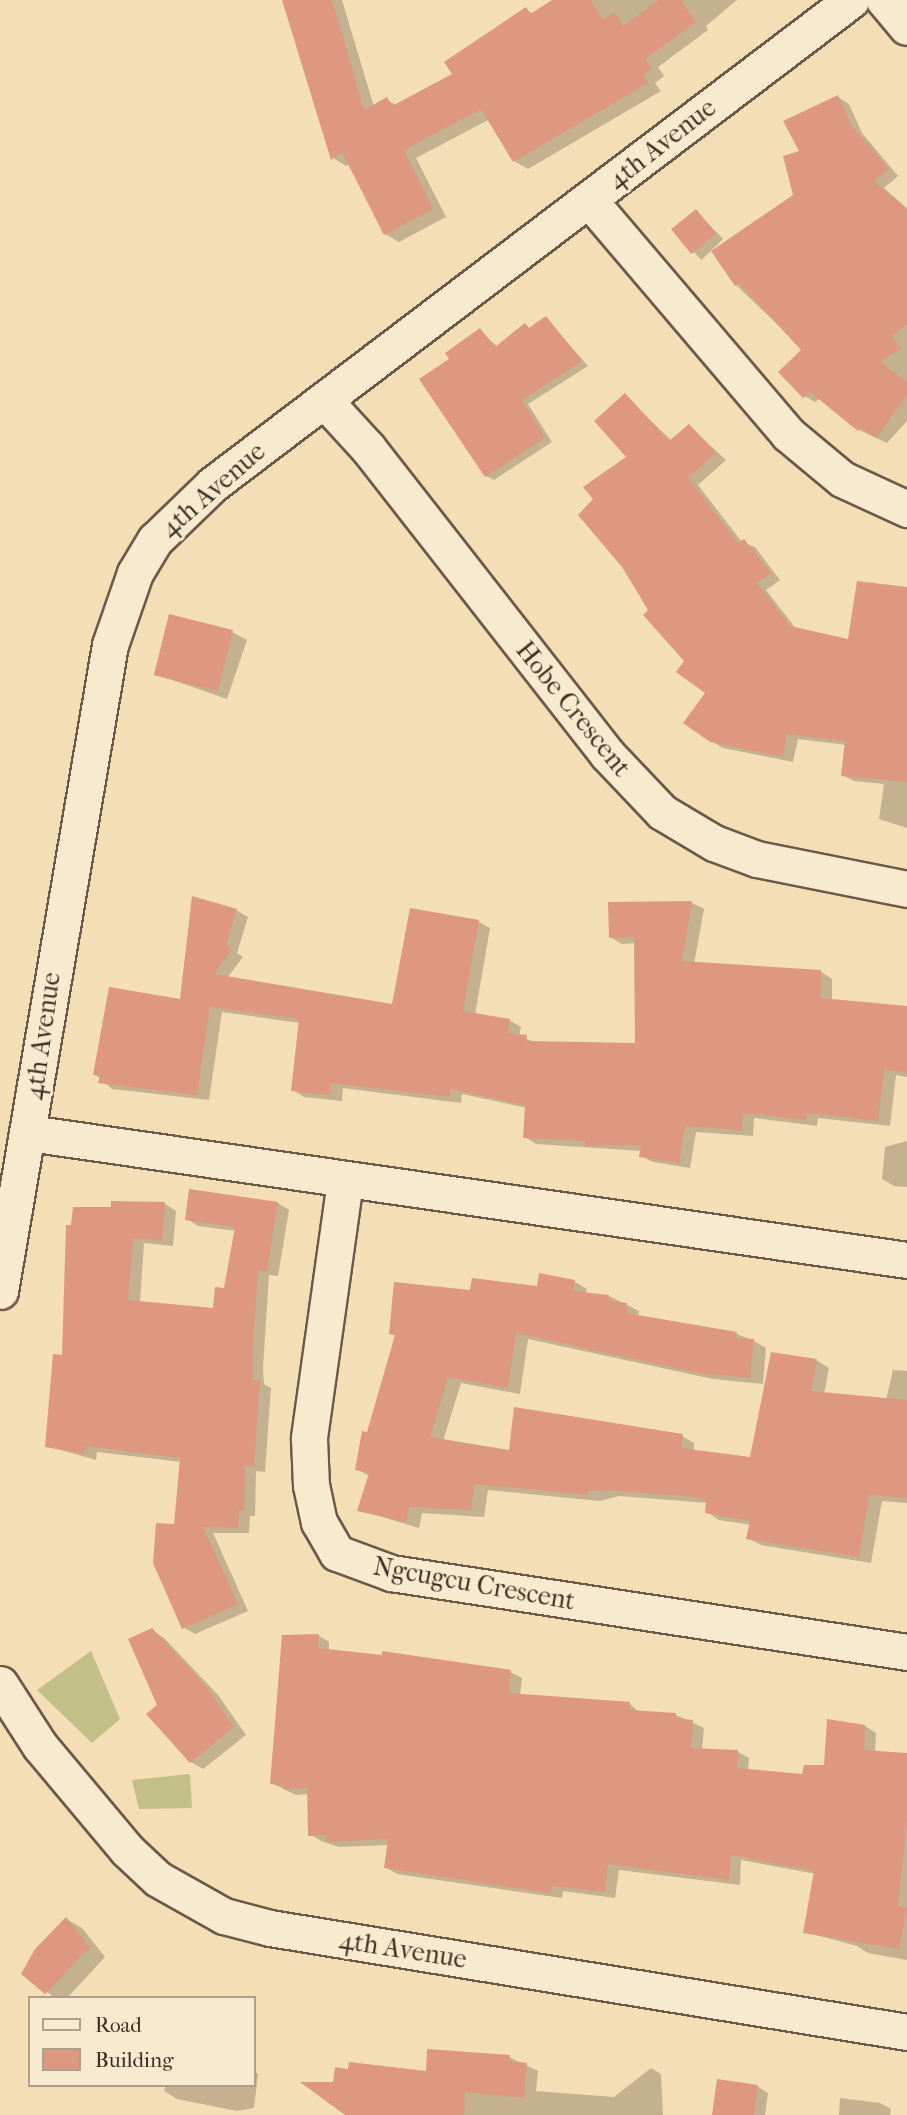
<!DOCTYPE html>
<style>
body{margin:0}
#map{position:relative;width:907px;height:2115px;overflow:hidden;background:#f4deb5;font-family:"IM FELL French Canon",serif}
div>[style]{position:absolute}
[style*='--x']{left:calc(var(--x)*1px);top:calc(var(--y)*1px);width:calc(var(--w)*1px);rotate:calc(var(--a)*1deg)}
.green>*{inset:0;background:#c2bf89}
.shadow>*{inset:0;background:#0003;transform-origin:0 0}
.building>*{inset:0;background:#dd987f;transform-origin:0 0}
.roads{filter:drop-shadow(2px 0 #6c5948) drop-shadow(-2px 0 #6c5948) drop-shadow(0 2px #6c5948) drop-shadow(0 -2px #6c5948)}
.street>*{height:35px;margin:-17.5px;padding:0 17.5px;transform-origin:17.5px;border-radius:17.5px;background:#f8eacf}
span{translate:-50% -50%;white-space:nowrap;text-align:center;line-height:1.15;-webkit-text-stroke:6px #f8eacf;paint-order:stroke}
.street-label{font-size:26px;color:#3e2d24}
.legend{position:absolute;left:28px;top:1996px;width:228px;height:91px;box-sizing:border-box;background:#f8eacf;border:2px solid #ae9e8b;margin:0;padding:9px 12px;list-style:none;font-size:21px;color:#3e2d24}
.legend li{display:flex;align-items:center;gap:14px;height:35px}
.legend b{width:35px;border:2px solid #ae9e8b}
</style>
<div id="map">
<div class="green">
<div style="clip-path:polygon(91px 1651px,120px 1719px,92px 1743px,37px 1690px)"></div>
<div style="clip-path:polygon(190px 1774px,192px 1808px,139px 1809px,132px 1780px)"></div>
</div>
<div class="shadow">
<div style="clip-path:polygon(285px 0,342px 0,374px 107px,387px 100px,396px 105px,454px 75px,526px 9px,533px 14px,555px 0,737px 0,706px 26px,708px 30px,658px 67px,664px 76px,655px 83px,661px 91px,528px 169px,514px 161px,490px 119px,416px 158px,446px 217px,399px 242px,385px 234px,350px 164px,346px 166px,333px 158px)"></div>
<div style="clip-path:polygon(838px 97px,849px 104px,862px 133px,898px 176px,884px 188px,907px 208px,907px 421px,887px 443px,859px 430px,820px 398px,815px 402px,804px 396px,804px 350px,736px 285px,795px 195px,801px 152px)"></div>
<div style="left:696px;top:211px;width:39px;height:30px;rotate:46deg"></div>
<div style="clip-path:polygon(546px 318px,588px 366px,528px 404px,552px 442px,494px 480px,486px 476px,451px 359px,480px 331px,498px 347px,525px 325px,531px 329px)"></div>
<div style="clip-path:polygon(625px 396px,672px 441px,689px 426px,726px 460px,698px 485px,742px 542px,755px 547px,780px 580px,766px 590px,797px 630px,850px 641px,907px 626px,907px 828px,879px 819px,884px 784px,854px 781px,843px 775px,846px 745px,798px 739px,793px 762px,723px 748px,711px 741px,708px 693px,650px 611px)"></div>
<div style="clip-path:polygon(232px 632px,247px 640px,227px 699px,155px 674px)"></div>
<div style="clip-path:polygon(610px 903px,692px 903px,704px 909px,694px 964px,821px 972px,832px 979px,832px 1001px,907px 1010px,907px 1077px,896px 1075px,890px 1126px,818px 1118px,817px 1126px,754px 1118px,753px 1136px,696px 1132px,690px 1168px,653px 1162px,641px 1156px,642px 1151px,536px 1144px,525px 1137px,527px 1108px,462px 1094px,461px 1103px,343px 1088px,342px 1101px,304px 1097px,293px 1090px,300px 1023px,222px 1012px,209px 1100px,112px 1089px,95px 1074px,182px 1001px,236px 910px,248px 917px,237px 953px,243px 957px,227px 978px,393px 1006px,479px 922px,490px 928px,475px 1015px,509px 1020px,521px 1027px,519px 1036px,537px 1043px,637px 1044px,636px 943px,622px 944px,610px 937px)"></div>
<div style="clip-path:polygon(907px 1141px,907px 1187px,894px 1186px,882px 1179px,885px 1147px)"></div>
<div style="clip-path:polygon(278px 1203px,289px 1210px,278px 1276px,269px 1275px,263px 1368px,264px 1384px,271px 1388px,265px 1472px,256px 1471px,255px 1516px,250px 1516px,249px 1533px,213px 1533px,248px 1611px,195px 1634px,183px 1627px,176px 1526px,182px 1462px,97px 1452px,96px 1460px,47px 1446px,63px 1357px,67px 1226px,165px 1204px,176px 1211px,173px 1246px,144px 1243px,140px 1303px,215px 1310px,226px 1290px,236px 1231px,198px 1226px,187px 1219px)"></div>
<div style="clip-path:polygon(541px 1276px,575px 1282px,587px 1289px,586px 1294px,609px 1296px,639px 1311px,638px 1317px,737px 1334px,754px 1341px,766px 1348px,763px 1384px,713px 1379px,528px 1339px,520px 1394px,461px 1383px,443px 1441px,511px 1452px,682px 1436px,694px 1443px,694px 1451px,752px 1459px,816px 1360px,829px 1368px,824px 1394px,886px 1400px,893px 1370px,907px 1371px,907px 1503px,882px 1501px,871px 1563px,761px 1545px,748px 1538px,751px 1525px,719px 1520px,707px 1512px,708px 1503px,619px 1496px,600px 1501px,488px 1490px,484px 1517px,422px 1513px,419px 1528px,359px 1510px,369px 1476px,357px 1469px,396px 1336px,390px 1333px,471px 1292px,538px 1288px)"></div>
<div style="clip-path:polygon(152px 1630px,164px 1638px,218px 1695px,246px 1735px,203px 1769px,191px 1762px,159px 1705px)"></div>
<div style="clip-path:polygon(318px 1635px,329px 1642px,329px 1651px,510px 1672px,522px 1678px,520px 1695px,630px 1704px,640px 1713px,676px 1715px,704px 1728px,702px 1750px,738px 1752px,749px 1758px,748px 1771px,803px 1776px,825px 1766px,865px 1726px,876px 1733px,875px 1752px,907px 1754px,907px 1960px,868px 1953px,857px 1946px,805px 1932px,816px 1874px,741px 1860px,740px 1885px,619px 1870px,615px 1898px,563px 1891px,562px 1898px,397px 1874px,385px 1867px,389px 1845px,339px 1847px,321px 1841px,310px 1834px,309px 1794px,296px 1795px,271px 1783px)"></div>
<div style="clip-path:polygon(66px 1919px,82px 1928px,105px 1957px,67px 1998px,55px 1998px,23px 1974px)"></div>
<div style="clip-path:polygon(509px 2057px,538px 2071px,536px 2091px,614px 2097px,651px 2068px,661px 2074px,663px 2115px,363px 2115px,427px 2073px)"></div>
<div style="clip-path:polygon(254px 2071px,258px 2074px,254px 2108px,237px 2111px,177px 2099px,164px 2091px,166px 2085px,254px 2085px)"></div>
<div style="clip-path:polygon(757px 2086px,768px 2093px,765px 2115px,714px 2115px)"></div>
<div style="clip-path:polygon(840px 2098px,880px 2103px,891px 2109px,890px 2115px,839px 2115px)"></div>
</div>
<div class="building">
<div style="clip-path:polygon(282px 0,332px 0,364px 110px,387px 97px,392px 106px,452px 74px,444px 62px,526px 7px,530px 14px,552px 0,591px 0,603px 20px,614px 12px,623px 26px,659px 0,680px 0,696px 22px,645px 59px,652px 68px,643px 75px,648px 83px,513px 162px,481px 109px,404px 150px,433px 209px,384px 235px,342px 152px,331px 160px)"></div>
<div style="clip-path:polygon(838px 95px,851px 125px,889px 169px,874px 181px,907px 210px,907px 324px,892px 336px,901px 348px,880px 362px,907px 382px,907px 395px,876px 438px,861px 428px,858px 431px,810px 392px,803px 398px,778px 372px,801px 350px,739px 283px,735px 286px,711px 251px,793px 195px,783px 156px,799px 151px,783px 121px)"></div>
<div style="left:696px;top:209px;width:32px;height:32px;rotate:51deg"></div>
<div style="clip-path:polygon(546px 316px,582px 361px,522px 400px,545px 438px,485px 477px,419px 379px,449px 359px,445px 353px,480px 328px,495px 347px,525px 323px,529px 328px)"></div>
<div style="clip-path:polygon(625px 393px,669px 441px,689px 424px,716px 453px,688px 478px,738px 543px,744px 539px,771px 573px,757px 583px,790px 626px,848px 639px,857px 581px,907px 587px,907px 782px,841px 776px,845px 741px,787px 734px,783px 757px,710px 742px,683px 723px,705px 693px,676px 672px,684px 661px,643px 615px,648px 610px,622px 567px,578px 515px,593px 499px,583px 487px,626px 457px,594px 421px)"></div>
<div style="left:169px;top:614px;width:66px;height:63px;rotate:14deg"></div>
<div style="clip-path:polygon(192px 896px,237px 909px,226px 945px,232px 949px,214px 974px,392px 1004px,410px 908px,479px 920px,463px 1011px,510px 1019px,508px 1033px,527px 1035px,526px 1041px,635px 1043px,634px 937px,609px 938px,608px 902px,692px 901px,682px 961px,821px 970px,821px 998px,907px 1006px,907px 1073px,884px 1069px,878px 1121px,807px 1113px,806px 1120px,743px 1113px,742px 1130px,685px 1126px,679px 1163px,639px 1157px,641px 1145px,585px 1146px,585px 1141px,523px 1138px,525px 1105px,450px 1089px,450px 1097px,331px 1083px,330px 1095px,291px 1091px,299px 1019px,210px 1007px,197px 1095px,98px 1083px,100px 1076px,93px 1075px,109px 987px,180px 999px)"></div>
<div style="clip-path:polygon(189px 1189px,278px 1202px,267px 1271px,258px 1270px,252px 1361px,253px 1380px,260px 1380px,254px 1466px,245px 1466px,244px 1510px,239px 1510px,238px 1528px,203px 1527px,238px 1604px,182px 1629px,153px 1563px,156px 1523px,174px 1524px,180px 1458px,86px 1446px,84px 1454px,45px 1447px,53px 1354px,62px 1355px,66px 1225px,71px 1225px,73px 1207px,111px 1207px,111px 1201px,165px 1202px,162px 1241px,133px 1238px,128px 1300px,213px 1308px,215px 1287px,224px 1288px,235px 1227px,185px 1220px)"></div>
<div style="clip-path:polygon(539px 1273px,575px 1280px,573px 1291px,609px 1295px,609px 1301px,627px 1303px,626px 1313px,737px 1332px,736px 1338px,754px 1339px,750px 1378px,699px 1373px,516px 1333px,508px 1388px,448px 1377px,430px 1437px,509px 1450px,514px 1407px,683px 1434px,681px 1448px,750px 1457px,771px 1352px,817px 1359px,811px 1391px,907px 1400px,907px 1498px,869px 1495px,859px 1557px,746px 1539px,750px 1521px,705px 1513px,706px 1501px,695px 1497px,606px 1490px,588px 1491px,587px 1495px,475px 1484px,471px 1510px,410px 1507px,406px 1522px,357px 1511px,369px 1473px,355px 1470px,362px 1431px,367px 1432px,395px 1335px,389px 1334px,394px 1282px,470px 1290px,472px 1278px,537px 1286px)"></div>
<div style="clip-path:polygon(152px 1628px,206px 1686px,234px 1727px,190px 1763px,146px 1714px,157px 1705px,128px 1639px)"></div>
<div style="clip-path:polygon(319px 1634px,318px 1648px,382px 1655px,382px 1651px,511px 1670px,509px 1693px,630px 1702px,629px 1710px,676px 1713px,676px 1718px,693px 1720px,691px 1748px,738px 1750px,737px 1768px,802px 1774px,804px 1765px,824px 1765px,827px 1719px,865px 1725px,864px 1750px,907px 1753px,907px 1820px,898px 1906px,907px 1908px,899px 1949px,803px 1933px,814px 1871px,731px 1855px,729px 1880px,608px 1864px,605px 1892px,552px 1886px,550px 1893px,384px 1868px,388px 1839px,326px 1842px,325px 1835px,308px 1836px,307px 1788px,283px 1789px,283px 1785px,270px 1784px,282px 1635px)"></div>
<div style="clip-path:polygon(66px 1917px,90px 1947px,45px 1994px,21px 1974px,35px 1949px)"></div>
<div style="clip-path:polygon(427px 2049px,510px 2055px,509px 2061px,527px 2063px,524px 2098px,465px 2092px,464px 2115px,345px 2115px,300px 2082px,333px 2082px,335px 2067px,348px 2069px,349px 2062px,426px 2071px)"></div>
<div style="clip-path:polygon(717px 2079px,758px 2085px,754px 2115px,712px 2115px)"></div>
</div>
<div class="roads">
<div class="street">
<div style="--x:884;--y:0;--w:35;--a:50"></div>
<div style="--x:589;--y:200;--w:307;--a:49.6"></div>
<div style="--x:788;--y:434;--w:70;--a:39.8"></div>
<div style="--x:842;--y:479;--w:72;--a:24.8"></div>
<div style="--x:324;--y:400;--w:65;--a:47.5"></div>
<div style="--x:368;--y:448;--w:388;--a:52"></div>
<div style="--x:607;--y:754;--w:80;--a:46.5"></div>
<div style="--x:662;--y:812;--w:61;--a:30.8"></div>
<div style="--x:714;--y:843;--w:46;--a:20.4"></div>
<div style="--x:757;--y:859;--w:153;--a:11.3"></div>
<div style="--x:29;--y:1133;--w:887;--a:8.23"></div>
<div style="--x:345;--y:1181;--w:260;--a:98"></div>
<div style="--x:309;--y:1438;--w:47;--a:87.6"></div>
<div style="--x:311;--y:1485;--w:38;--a:78"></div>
<div style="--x:319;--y:1522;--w:36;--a:60"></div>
<div style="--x:337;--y:1553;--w:58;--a:20.3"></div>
<div style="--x:391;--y:1573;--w:522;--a:8.7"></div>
<div style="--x:0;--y:1291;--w:655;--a:-80.34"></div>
<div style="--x:110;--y:645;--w:76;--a:-70.9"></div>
<div style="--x:135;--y:573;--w:39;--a:-59"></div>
<div style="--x:155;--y:540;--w:81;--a:-44"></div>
<div style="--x:213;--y:484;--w:801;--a:-37.18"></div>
<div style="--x:0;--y:1684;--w:74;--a:57.2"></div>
<div style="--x:40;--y:1746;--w:136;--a:50.1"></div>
<div style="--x:127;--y:1850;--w:42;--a:43.1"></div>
<div style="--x:158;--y:1879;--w:76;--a:29.3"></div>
<div style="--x:224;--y:1916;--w:48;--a:14.6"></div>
<div style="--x:270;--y:1928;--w:645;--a:9.27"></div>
</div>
</div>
<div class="street-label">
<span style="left:662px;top:144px;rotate:-38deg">4th Avenue</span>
<span style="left:213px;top:490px;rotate:-41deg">4th Avenue</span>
<span style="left:573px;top:709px;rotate:51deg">Hobe Crescent</span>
<span style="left:43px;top:1036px;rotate:-82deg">4th Avenue</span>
<span style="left:474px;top:1584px;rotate:10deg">Ngcugcu Crescent</span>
<span style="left:403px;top:1950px;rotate:9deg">4th Avenue</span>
</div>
<ul class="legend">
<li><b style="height:9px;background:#f8eacf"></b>Road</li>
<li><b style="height:19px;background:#dd987f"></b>Building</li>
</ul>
</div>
